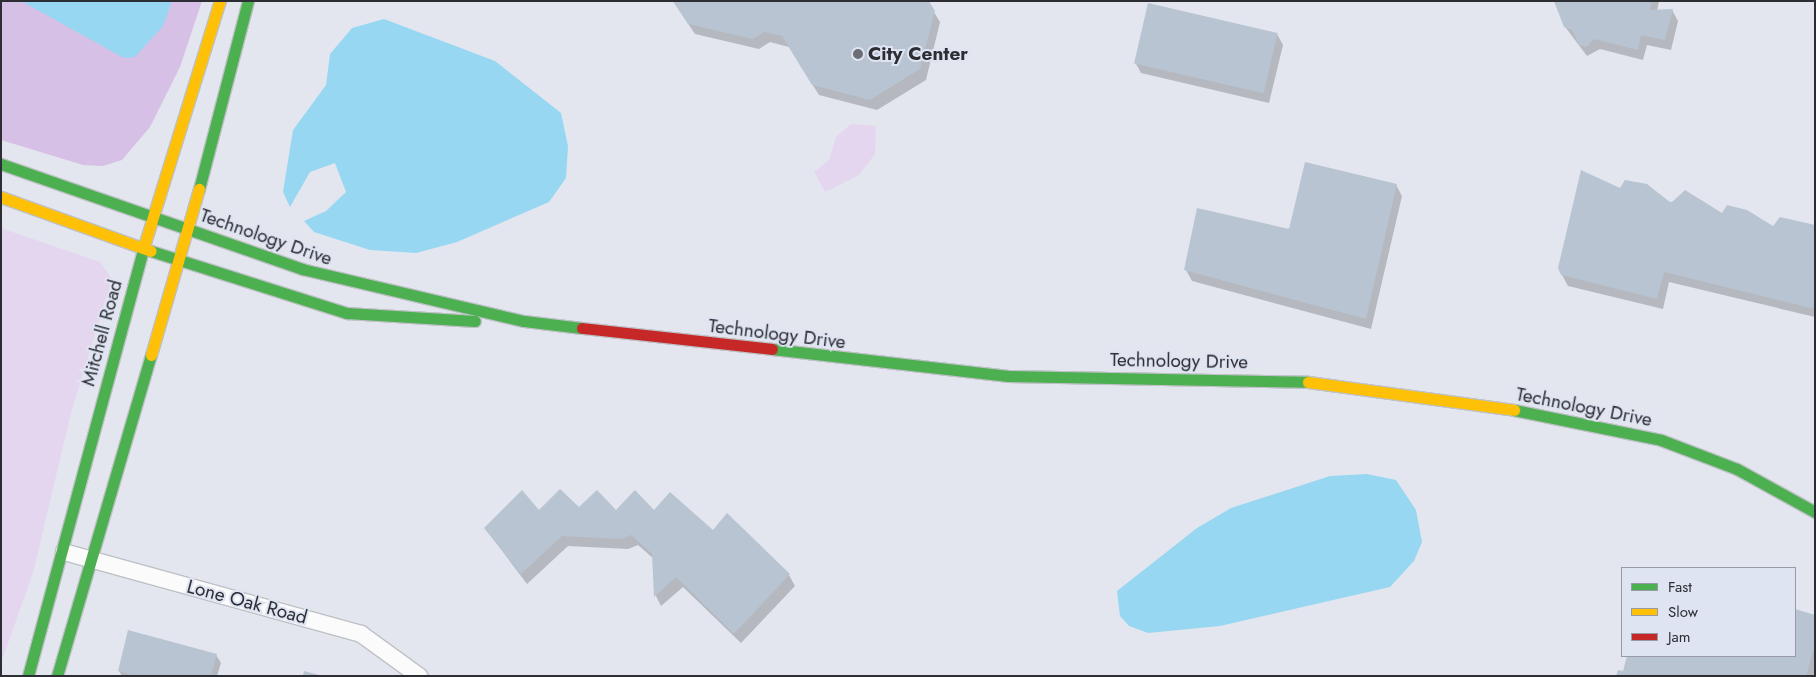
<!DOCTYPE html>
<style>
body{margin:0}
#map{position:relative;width:1816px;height:677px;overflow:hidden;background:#e3e6ee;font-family:Jost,sans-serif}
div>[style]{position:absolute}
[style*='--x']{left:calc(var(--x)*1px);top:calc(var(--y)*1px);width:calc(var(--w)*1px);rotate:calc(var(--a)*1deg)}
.green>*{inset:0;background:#e5d6f0}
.forest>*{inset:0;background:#d7c0e5}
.water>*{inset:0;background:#97d7f1}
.shadow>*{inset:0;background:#0003}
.building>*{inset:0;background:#b8c4d2;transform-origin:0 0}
.roads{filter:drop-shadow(1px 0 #bec1c6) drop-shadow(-1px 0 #bec1c6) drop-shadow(0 1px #bec1c6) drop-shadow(0 -1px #bec1c6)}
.street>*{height:16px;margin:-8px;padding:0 8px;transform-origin:8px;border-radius:8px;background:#fbfbfc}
.fast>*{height:11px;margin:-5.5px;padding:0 5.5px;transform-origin:5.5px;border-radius:5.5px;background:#4caf50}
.slow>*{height:11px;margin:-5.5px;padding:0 5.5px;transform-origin:5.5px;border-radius:5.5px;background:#ffc107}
.jam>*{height:11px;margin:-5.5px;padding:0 5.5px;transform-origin:5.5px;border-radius:5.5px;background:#c62828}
.dots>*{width:14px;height:14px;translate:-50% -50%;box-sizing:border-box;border:2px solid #dfe4f2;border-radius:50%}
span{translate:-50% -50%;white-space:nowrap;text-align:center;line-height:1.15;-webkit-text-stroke:4px #dfe4f2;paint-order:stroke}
.poi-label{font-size:19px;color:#2d2e34;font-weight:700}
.left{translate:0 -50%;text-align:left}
.street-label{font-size:19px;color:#2d2e34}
.frame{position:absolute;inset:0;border:2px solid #2d2e34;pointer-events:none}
.legend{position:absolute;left:1621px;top:567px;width:175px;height:90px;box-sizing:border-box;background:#dfe4f2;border:1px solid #989ba6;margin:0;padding:6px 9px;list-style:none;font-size:15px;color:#2d2e34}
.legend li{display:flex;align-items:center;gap:10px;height:25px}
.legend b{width:25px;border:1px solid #989ba6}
</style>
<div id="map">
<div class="green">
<div style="clip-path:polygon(851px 124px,876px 126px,875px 154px,859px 175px,825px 192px,814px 172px,829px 160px,836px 137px)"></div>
<div style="clip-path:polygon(1px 228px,100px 262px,112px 279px,71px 413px,33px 573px,2px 660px)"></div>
</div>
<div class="forest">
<div style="clip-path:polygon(1px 1px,202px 1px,180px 67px,150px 127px,122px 160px,103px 166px,83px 165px,1px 140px)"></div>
</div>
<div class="water">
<div style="clip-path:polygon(21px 1px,172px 1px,163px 26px,135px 57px,124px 58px)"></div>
<div style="clip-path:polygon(384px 19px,495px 61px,561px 113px,568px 146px,566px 178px,549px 202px,457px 242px,416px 253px,370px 250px,314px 232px,304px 221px,326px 211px,346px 192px,335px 163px,310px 172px,290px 207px,283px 192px,293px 130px,326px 85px,330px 54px,352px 28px)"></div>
<div style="clip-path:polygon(1367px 474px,1396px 480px,1416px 510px,1422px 542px,1414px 561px,1390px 587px,1220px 626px,1148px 633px,1129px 626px,1120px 616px,1117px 591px,1197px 528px,1231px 508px,1330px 476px)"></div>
</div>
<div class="shadow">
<div style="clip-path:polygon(673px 1px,927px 1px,940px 22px,926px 80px,877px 110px,819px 95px,789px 47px,770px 42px,759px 49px,695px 34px)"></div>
<div style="clip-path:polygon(1554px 1px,1659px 1px,1657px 11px,1672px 10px,1678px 21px,1671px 50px,1647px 45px,1643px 60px,1600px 49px,1587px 56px,1566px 28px)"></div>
<div style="clip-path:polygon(1277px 34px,1283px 45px,1269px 103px,1141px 73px,1135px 62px)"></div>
<div style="clip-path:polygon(1396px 185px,1402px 196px,1371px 329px,1192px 281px,1186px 270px)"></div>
<div style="clip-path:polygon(1621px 190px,1774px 227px,1815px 227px,1815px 317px,1669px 282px,1663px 309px,1568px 286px,1562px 275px)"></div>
<div style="clip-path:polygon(579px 509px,654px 512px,713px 532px,789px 575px,795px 586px,741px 643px,683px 587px,661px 606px,656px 596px,654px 559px,638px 545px,628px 549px,568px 546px,527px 584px,485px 528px,539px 512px)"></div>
<div style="clip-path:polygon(1795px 611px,1815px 616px,1815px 676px,1617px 676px,1624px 673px,1629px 656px,1795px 656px)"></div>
<div style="clip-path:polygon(216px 655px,221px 663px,217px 676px,122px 676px,119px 671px)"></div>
</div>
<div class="building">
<div style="clip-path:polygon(673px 1px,929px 1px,935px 11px,920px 69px,870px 100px,812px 85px,782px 36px,764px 32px,753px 39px,688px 24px)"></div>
<div style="clip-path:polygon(1554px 1px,1652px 1px,1650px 10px,1673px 9px,1665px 40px,1641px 35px,1638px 50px,1594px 39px,1586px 47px,1579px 45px,1572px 30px,1564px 27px)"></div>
<div style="left:1148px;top:3px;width:133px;height:62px;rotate:13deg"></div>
<div style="clip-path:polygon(1305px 162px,1397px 184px,1366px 319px,1184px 270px,1197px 208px,1289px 229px)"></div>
<div style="clip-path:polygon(1581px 170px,1620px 188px,1625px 180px,1647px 184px,1671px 203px,1685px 190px,1722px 213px,1727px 205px,1747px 210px,1773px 226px,1780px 217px,1815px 225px,1815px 309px,1664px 272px,1657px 299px,1561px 275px,1558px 268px)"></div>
<div style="clip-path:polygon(560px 489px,579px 507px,597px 490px,616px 510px,635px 490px,654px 510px,670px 492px,713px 530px,727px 513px,790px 574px,734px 634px,676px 577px,654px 597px,652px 554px,631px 535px,622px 539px,562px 536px,521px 574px,484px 528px,522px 490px,539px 510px)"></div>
<div style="clip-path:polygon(1795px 609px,1815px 615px,1815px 645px,1806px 676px,1616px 676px,1618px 670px,1623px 671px,1627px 656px,1795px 656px)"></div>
<div style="clip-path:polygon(128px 630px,217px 654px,211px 676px,135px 676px,118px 671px)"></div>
<div style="clip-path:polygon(304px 671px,319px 675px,319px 676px,303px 676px)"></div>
</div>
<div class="roads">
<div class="street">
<div style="--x:64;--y:552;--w:308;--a:15.4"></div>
<div style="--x:361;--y:634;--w:72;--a:35.9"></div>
</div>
<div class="fast">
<div style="--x:1;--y:164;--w:319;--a:19.2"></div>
<div style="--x:302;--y:269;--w:228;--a:13.2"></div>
<div style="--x:524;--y:321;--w:58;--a:6.9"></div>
<div style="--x:199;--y:189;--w:194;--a:-75.4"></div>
<div style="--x:151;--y:251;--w:206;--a:17.6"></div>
<div style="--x:347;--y:313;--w:128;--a:3.6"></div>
<div style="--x:772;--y:349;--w:238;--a:6.5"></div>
<div style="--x:1008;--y:376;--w:300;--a:1.1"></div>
<div style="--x:1514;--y:410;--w:150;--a:11.5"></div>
<div style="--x:1661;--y:440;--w:81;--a:20.9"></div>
<div style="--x:1737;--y:469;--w:89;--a:28.9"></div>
<div style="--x:28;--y:676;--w:445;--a:-74.9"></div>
<div style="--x:57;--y:676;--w:334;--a:-73.7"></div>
</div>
<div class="slow">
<div style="--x:1;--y:197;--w:159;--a:19.8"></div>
<div style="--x:144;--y:246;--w:257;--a:-72.8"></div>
<div style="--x:151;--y:355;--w:173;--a:-73.9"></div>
<div style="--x:1308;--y:382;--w:208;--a:7.7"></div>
</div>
<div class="jam">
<div style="--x:582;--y:328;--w:191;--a:6.3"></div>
</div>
</div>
<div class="dots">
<div style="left:858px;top:54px;background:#6d6e75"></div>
</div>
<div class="poi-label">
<span class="left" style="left:868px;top:54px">City Center</span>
</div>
<div class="street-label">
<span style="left:266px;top:237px;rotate:19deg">Technology Drive</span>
<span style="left:102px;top:333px;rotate:-75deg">Mitchell Road</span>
<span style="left:777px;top:334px;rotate:7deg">Technology Drive</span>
<span style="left:1179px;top:361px;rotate:1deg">Technology Drive</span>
<span style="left:1584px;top:407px;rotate:11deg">Technology Drive</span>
<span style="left:247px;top:602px;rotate:15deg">Lone Oak Road</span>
</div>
<div class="frame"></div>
<ul class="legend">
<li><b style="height:6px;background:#4caf50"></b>Fast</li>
<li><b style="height:6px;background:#ffc107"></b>Slow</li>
<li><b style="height:6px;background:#c62828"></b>Jam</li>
</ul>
</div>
